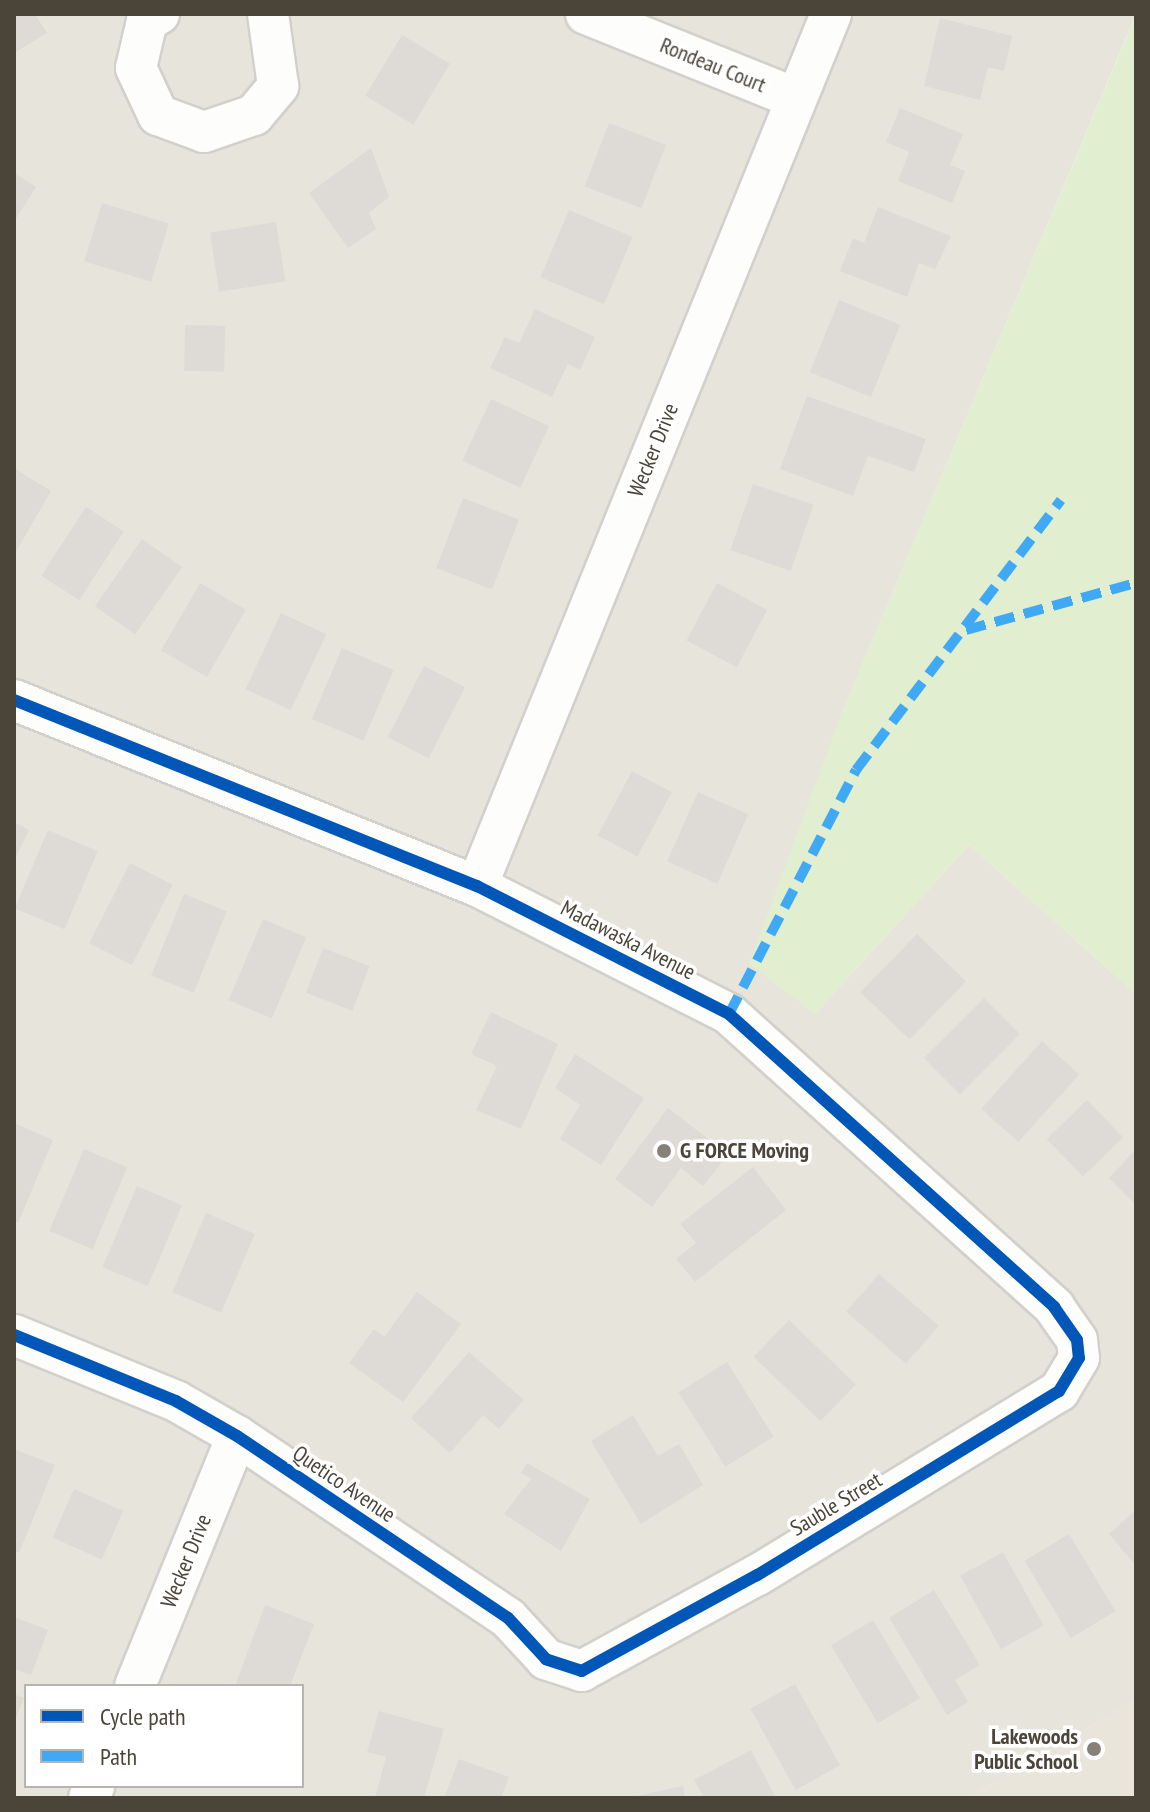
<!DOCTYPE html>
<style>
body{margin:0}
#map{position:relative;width:1150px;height:1812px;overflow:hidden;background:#f4f2ee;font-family:"PT Sans Narrow",sans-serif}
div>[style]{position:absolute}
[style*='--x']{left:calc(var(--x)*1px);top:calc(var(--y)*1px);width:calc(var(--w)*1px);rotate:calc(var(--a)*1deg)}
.residential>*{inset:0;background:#e7e4dc}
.education>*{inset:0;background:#eae5da}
.green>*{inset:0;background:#e1eecf}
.building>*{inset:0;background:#dedbd6;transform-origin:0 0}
.roads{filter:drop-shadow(2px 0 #d2d0cb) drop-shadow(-2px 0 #d2d0cb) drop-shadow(0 2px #d2d0cb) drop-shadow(0 -2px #d2d0cb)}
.street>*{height:40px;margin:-20px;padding:0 20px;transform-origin:20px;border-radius:20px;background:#fdfdfc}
.quiet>*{height:10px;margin-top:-5px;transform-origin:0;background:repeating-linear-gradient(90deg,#3fa9f5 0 20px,transparent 0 30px)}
.cycleway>*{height:12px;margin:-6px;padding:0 6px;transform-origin:6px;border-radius:6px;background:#0057b8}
.dots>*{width:22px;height:22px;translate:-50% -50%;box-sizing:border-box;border:4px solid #fff;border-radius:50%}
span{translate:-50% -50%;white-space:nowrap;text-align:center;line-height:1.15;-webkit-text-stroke:7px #fff;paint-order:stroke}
.street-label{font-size:22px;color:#4b4439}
.poi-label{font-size:22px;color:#4b4439;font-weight:700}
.left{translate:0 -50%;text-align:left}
.right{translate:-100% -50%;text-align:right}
.frame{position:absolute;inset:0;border:16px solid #4b4439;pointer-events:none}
.legend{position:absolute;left:24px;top:1684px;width:280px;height:104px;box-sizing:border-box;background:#fff;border:2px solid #b7b4b0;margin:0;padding:10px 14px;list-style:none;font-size:24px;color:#4b4439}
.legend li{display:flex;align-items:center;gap:16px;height:40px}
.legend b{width:40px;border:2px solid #b7b4b0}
</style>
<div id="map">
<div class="residential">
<div style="clip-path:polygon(evenodd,14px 14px,1136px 14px,841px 715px,816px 1013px,969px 845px,1136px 994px,1136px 1700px,969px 1798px,14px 1798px,14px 14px,26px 1686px,302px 1686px,302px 1786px,26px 1786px,26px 1686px)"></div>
</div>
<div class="education">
<div style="clip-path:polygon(1136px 1700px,1136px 1798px,969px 1798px)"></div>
</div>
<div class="green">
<div style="clip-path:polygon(1136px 15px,1136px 994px,969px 845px,815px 1014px,749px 964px,841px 715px)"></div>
</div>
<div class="building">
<div style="clip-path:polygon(14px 14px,35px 14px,47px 33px,14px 53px)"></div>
<div style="clip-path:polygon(940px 18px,1012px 36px,1004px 71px,988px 67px,980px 100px,924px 86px)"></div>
<div style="left:402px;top:35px;width:56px;height:71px;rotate:31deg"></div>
<div style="clip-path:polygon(900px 108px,963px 134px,950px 165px,965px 171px,952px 203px,898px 181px,909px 152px,886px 142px)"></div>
<div style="left:609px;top:123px;width:61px;height:68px;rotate:21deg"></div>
<div style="clip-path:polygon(371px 148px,389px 197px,369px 213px,376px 229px,348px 248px,309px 193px)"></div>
<div style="clip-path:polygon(14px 173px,36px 187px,14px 222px)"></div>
<div style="left:102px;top:203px;width:70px;height:61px;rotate:17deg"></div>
<div style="clip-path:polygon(878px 207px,951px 236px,935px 269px,919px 263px,907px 297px,840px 271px,853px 238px,864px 243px)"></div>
<div style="left:569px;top:210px;width:69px;height:73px;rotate:23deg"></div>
<div style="left:276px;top:222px;width:60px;height:67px;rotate:81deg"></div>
<div style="left:839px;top:300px;width:66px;height:78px;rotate:22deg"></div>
<div style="clip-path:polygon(535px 309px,595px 337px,580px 370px,568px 364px,552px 397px,490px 368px,505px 337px,519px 343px)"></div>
<div style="left:185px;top:325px;width:40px;height:46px;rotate:1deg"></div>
<div style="clip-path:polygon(807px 396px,926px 439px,914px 472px,868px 456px,853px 496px,780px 469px)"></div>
<div style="left:491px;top:399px;width:64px;height:68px;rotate:25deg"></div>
<div style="clip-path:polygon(14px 468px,51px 491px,14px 555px)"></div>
<div style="left:753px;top:484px;width:64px;height:70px;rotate:19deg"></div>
<div style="left:463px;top:498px;width:60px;height:75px;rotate:21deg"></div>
<div style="left:86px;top:507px;width:45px;height:82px;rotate:33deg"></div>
<div style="left:142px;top:539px;width:49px;height:82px;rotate:35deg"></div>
<div style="left:200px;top:583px;width:53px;height:78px;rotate:30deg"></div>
<div style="left:717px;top:583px;width:57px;height:65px;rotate:28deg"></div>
<div style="left:281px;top:613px;width:50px;height:84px;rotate:25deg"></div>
<div style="left:342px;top:648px;width:56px;height:77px;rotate:23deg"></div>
<div style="left:424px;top:666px;width:46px;height:80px;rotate:27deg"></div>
<div style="left:632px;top:771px;width:45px;height:73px;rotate:28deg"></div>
<div style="left:698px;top:792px;width:55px;height:76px;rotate:24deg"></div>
<div style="clip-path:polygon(14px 822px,29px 830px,14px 861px)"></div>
<div style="left:48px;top:830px;width:54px;height:85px;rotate:23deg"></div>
<div style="left:130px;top:863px;width:48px;height:90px;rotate:27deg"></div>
<div style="left:184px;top:894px;width:46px;height:88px;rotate:22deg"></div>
<div style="left:263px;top:919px;width:47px;height:88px;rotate:23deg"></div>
<div style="left:917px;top:934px;width:68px;height:81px;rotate:44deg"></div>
<div style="left:323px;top:948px;width:50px;height:48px;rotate:21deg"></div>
<div style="left:984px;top:998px;width:51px;height:85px;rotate:45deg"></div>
<div style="clip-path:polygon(491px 1012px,558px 1044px,521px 1129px,476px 1110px,497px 1066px,471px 1054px)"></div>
<div style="left:1042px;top:1041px;width:50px;height:91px;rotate:42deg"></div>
<div style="clip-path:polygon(575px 1054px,644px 1098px,601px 1165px,560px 1139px,580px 1105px,555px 1088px)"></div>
<div style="left:1087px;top:1100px;width:52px;height:56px;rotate:46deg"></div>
<div style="clip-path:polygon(668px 1108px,728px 1154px,703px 1186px,681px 1168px,652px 1207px,615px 1179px)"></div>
<div style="clip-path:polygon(14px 1123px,53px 1140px,18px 1223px,14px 1221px)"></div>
<div style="left:84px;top:1149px;width:47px;height:89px;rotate:23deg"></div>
<div style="clip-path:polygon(1136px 1149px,1136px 1205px,1109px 1178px)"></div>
<div style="clip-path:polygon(753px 1167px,786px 1210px,695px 1282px,676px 1259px,696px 1243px,680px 1224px)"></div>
<div style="left:137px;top:1186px;width:49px;height:88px;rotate:23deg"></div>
<div style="left:206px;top:1213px;width:53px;height:86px;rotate:23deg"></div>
<div style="left:879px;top:1274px;width:79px;height:50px;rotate:41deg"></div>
<div style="clip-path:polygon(417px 1292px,461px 1324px,403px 1402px,349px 1363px,374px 1329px,384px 1337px)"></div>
<div style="left:789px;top:1320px;width:93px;height:51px;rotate:44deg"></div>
<div style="clip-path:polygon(469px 1352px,524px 1400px,499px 1429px,483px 1415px,450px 1453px,411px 1418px)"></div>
<div style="left:727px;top:1362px;width:88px;height:57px;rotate:58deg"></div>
<div style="clip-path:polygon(633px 1415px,658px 1456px,679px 1444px,703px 1485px,641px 1524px,591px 1441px)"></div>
<div style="clip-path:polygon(14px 1449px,55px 1465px,19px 1553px,14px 1551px)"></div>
<div style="clip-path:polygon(527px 1463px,590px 1499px,561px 1551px,504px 1514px,531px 1479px,521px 1473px)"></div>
<div style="left:74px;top:1489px;width:54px;height:53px;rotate:24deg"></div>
<div style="clip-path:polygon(1136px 1510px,1136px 1566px,1109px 1534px)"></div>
<div style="left:1069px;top:1534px;width:90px;height:52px;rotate:59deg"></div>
<div style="left:1003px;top:1552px;width:84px;height:49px;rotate:61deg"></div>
<div style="clip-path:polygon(934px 1590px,980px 1665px,955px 1680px,968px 1702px,947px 1715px,889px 1618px)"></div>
<div style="clip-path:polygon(265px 1605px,314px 1624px,290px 1686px,235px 1686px)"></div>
<div style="clip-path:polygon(14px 1617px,48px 1630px,31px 1675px,14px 1669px)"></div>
<div style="left:873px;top:1620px;width:91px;height:49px;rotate:59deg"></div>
<div style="left:795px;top:1684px;width:93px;height:51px;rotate:61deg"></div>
<div style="clip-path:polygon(14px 1694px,24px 1698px,14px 1722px)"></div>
<div style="clip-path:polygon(379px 1711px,444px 1729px,424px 1798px,375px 1798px,386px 1757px,367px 1752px)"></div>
<div style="clip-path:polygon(751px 1750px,776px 1798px,704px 1798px,694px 1780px)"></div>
<div style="clip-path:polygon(459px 1759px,509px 1777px,501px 1798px,444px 1798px)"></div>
<div style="clip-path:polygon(683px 1786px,685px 1798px,632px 1798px,632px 1797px)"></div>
</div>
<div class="roads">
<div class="street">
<div style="--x:159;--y:14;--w:14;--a:150"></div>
<div style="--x:147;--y:21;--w:48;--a:103.2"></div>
<div style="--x:136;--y:68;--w:52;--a:64.9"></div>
<div style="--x:158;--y:115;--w:49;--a:20.3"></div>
<div style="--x:204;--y:132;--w:53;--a:-18.8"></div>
<div style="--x:254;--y:115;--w:38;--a:-50"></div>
<div style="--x:278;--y:86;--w:73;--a:-97.9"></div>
<div style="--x:586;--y:14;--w:225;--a:21.9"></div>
<div style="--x:14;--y:700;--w:499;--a:21.9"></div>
<div style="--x:477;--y:886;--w:283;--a:26.9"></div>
<div style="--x:729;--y:1014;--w:438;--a:42"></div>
<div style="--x:1054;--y:1307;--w:40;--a:55.1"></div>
<div style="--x:1077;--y:1340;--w:18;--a:84"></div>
<div style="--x:1079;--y:1358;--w:39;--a:121"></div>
<div style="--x:1059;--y:1391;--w:354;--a:148.6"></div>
<div style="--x:757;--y:1575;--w:200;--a:151.3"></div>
<div style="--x:582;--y:1671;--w:38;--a:-162"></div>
<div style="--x:546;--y:1659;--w:56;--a:-132.8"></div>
<div style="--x:508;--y:1618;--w:326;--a:-146.1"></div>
<div style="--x:237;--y:1436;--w:70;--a:-150.2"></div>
<div style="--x:176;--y:1401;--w:175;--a:-157.8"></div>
<div style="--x:477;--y:886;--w:941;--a:-67.9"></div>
<div style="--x:135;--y:1686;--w:270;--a:-67.8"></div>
<div style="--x:89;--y:1798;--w:13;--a:-67"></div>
</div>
</div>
<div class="quiet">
<div style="--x:966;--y:630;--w:176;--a:-15.5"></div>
<div style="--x:729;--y:1014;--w:275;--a:-62.5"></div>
<div style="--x:856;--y:770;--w:339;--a:-52.8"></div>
</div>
<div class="cycleway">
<div style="--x:14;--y:700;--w:499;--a:21.9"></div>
<div style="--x:477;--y:886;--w:283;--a:26.9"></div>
<div style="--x:729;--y:1014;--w:438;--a:42"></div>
<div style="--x:1054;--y:1307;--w:40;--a:55.1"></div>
<div style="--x:1077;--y:1340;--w:18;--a:84"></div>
<div style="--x:1079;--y:1358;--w:39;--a:121"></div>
<div style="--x:1059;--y:1391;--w:354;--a:148.6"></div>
<div style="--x:757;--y:1575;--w:200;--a:151.3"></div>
<div style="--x:582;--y:1671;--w:38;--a:-162"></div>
<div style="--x:546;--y:1659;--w:56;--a:-132.8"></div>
<div style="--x:508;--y:1618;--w:326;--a:-146.1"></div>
<div style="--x:237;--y:1436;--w:70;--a:-150.2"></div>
<div style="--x:176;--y:1401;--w:175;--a:-157.8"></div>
</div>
<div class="dots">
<div style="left:664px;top:1151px;background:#868178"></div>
<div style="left:1094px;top:1749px;background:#868178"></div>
</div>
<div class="street-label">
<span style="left:713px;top:65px;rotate:22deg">Rondeau Court</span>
<span style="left:653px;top:450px;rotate:-68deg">Wecker Drive</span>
<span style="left:628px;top:940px;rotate:27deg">Madawaska Avenue</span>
<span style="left:344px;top:1484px;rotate:34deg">Quetico Avenue</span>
<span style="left:836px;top:1504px;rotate:-31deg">Sauble Street</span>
<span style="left:186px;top:1561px;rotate:-68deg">Wecker Drive</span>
</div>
<div class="poi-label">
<span class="left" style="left:680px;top:1151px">G FORCE Moving</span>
<span class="right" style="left:1078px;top:1749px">Lakewoods<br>Public School</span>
</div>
<div class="frame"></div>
<ul class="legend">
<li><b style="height:10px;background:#0057b8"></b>Cycle path</li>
<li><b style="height:10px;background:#3fa9f5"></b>Path</li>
</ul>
</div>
